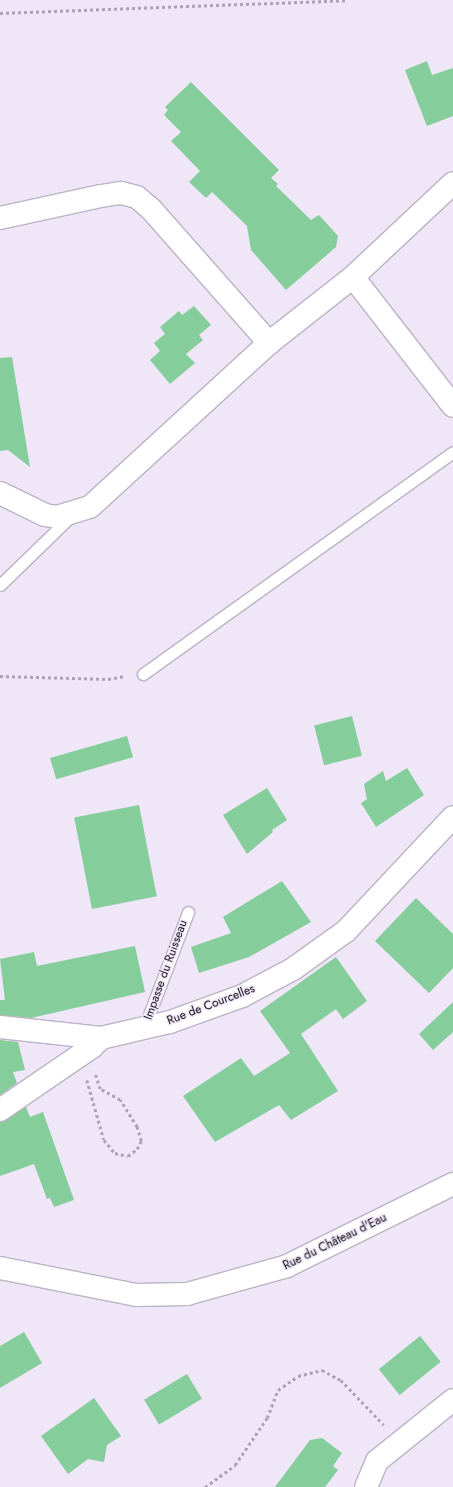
<!DOCTYPE html>
<meta charset="utf-8">
<style>
body{margin:0}
#map{position:relative;width:453px;height:1487px;overflow:hidden;background:#efe6f8;font-family:Jost,sans-serif}
div>[style]{position:absolute}
[style*='--x']{left:calc(var(--x)*1px);top:calc(var(--y)*1px);width:calc(var(--w)*1px);rotate:calc(var(--a)*1deg)}
.building>*{inset:0;background:#85cd9b;transform-origin:0 0}
.path>*{height:2.5px;margin-top:-1.25px;transform-origin:0;background:repeating-linear-gradient(90deg,#aaa3b2 0 3px,transparent 0 6px)}
.roads{filter:drop-shadow(1px 0 #bbb3c4) drop-shadow(-1px 0 #bbb3c4) drop-shadow(0 1px #bbb3c4) drop-shadow(0 -1px #bbb3c4)}
.lane>*{height:11px;margin:-5.5px;padding:0 5.5px;transform-origin:5.5px;border-radius:5.5px;background:#fff}
.street>*{height:22px;margin:-11px;padding:0 11px;transform-origin:11px;border-radius:11px;background:#fff}
span{translate:-50% -50%;white-space:nowrap;text-align:center;line-height:1.15;-webkit-text-stroke:3px #efe6f8;paint-order:stroke}
.street-label{font-size:12px;color:#131016}
</style>
<div id="map">
<div class="building">
<div style="clip-path:polygon(427px 61px,432px 75px,453px 68px,453px 116px,427px 126px,405px 70px)"></div>
<div style="clip-path:polygon(191px 82px,279px 170px,271px 178px,278px 184px,276px 186px,311px 220px,319px 215px,338px 236px,336px 247px,286px 290px,251px 250px,247px 226px,212px 192px,206px 198px,189px 182px,200px 171px,171px 141px,181px 132px,164px 115px,168px 110px,165px 107px)"></div>
<div style="clip-path:polygon(194px 306px,211px 325px,199px 335px,203px 340px,186px 354px,195px 363px,170px 384px,150px 360px,160px 351px,154px 343px,165px 334px,160px 327px,179px 311px,182px 315px)"></div>
<div style="clip-path:polygon(12px 357px,30px 467px,8px 450px,0 451px,0 358px)"></div>
<div style="left:352px;top:716px;width:41px;height:39px;rotate:76deg"></div>
<div style="left:127px;top:736px;width:22px;height:80px;rotate:74deg"></div>
<div style="clip-path:polygon(407px 768px,424px 795px,376px 827px,361px 803px,367px 799px,364px 784px,383px 771px,386px 781px)"></div>
<div style="clip-path:polygon(267px 788px,287px 820px,272px 830px,273px 832px,247px 854px,223px 815px)"></div>
<div style="left:139px;top:805px;width:93px;height:66px;rotate:79deg"></div>
<div style="clip-path:polygon(282px 881px,311px 922px,249px 957px,199px 973px,191px 947px,231px 933px,223px 917px)"></div>
<div style="clip-path:polygon(416px 898px,453px 934px,453px 968px,429px 993px,375px 941px)"></div>
<div style="clip-path:polygon(135px 946px,145px 992px,31px 1018px,0 1015px,0 1000px,5px 1000px,0 959px,34px 952px,37px 966px)"></div>
<div style="clip-path:polygon(336px 957px,367px 1001px,343px 1019px,336px 1009px,301px 1034px,338px 1091px,291px 1120px,279px 1105px,215px 1142px,183px 1096px,241px 1058px,254px 1076px,290px 1053px,260px 1011px)"></div>
<div style="clip-path:polygon(453px 1002px,453px 1032px,433px 1050px,419px 1034px)"></div>
<div style="clip-path:polygon(0 1040px,18px 1042px,25px 1070px,13px 1072px,17px 1083px,0 1095px)"></div>
<div style="clip-path:polygon(26px 1107px,30px 1117px,43px 1112px,74px 1200px,54px 1207px,50px 1198px,47px 1199px,34px 1164px,0 1176px,0 1122px)"></div>
<div style="clip-path:polygon(24px 1332px,42px 1363px,0 1388px,0 1346px)"></div>
<div style="left:420px;top:1336px;width:33px;height:53px;rotate:51deg"></div>
<div style="left:187px;top:1374px;width:29px;height:50px;rotate:59deg"></div>
<div style="clip-path:polygon(94px 1398px,121px 1436px,107px 1445px,104px 1462px,88px 1459px,68px 1474px,41px 1436px)"></div>
<div style="clip-path:polygon(322px 1438px,342px 1453px,333px 1466px,338px 1470px,325px 1487px,275px 1487px,310px 1440px)"></div>
</div>
<div class="path">
<div style="--x:0;--y:13;--w:347;--a:-2.1"></div>
<div style="--x:0;--y:676;--w:108;--a:1.6"></div>
<div style="--x:108;--y:679;--w:17;--a:-10"></div>
<div style="--x:87;--y:1080;--w:62;--a:74.2"></div>
<div style="--x:104;--y:1140;--w:17;--a:50"></div>
<div style="--x:115;--y:1153;--w:13;--a:13"></div>
<div style="--x:128;--y:1156;--w:11;--a:-38"></div>
<div style="--x:137;--y:1149;--w:9;--a:-63"></div>
<div style="--x:141;--y:1141;--w:15;--a:-106"></div>
<div style="--x:137;--y:1127;--w:32;--a:-122"></div>
<div style="--x:120;--y:1100;--w:23;--a:-151"></div>
<div style="--x:100;--y:1089;--w:16;--a:-108"></div>
<div style="--x:205;--y:1487;--w:37;--a:-36"></div>
<div style="--x:235;--y:1465;--w:57;--a:-55.8"></div>
<div style="--x:267;--y:1418;--w:30;--a:-69"></div>
<div style="--x:278;--y:1390;--w:24;--a:-35"></div>
<div style="--x:298;--y:1376;--w:25;--a:-14"></div>
<div style="--x:322;--y:1370;--w:21;--a:28"></div>
<div style="--x:341;--y:1380;--w:62;--a:46.3"></div>
</div>
<div class="roads">
<div class="lane">
<div style="--x:0;--y:585;--w:96;--a:-44.2"></div>
<div style="--x:143;--y:674;--w:381;--a:-35.6"></div>
<div style="--x:144;--y:1028;--w:124;--a:-69.2"></div>
</div>
<div class="street">
<div style="--x:0;--y:218;--w:103;--a:-12.3"></div>
<div style="--x:101;--y:196;--w:20;--a:-9"></div>
<div style="--x:121;--y:193;--w:16;--a:14"></div>
<div style="--x:137;--y:197;--w:18;--a:41"></div>
<div style="--x:151;--y:209;--w:179;--a:48.6"></div>
<div style="--x:353;--y:277;--w:163;--a:52.2"></div>
<div style="--x:0;--y:493;--w:50;--a:26.1"></div>
<div style="--x:45;--y:515;--w:12;--a:9"></div>
<div style="--x:57;--y:517;--w:34;--a:-17"></div>
<div style="--x:90;--y:507;--w:243;--a:-42.5"></div>
<div style="--x:269;--y:343;--w:107;--a:-38.2"></div>
<div style="--x:353;--y:277;--w:137;--a:-43.2"></div>
<div style="--x:0;--y:1027;--w:102;--a:6.2"></div>
<div style="--x:101;--y:1038;--w:71;--a:-13.1"></div>
<div style="--x:170;--y:1022;--w:77;--a:-19.9"></div>
<div style="--x:242;--y:996;--w:58;--a:-27.9"></div>
<div style="--x:293;--y:969;--w:65;--a:-35.6"></div>
<div style="--x:346;--y:931;--w:156;--a:-46.8"></div>
<div style="--x:0;--y:1110;--w:112;--a:-34.4"></div>
<div style="--x:92;--y:1047;--w:13;--a:-45"></div>
<div style="--x:0;--y:1268;--w:139;--a:11.2"></div>
<div style="--x:136;--y:1295;--w:51;--a:-1.1"></div>
<div style="--x:187;--y:1294;--w:104;--a:-15.6"></div>
<div style="--x:287;--y:1266;--w:185;--a:-26.3"></div>
<div style="--x:366;--y:1487;--w:28;--a:-67"></div>
<div style="--x:377;--y:1461;--w:97;--a:-38.8"></div>
</div>
</div>
<div class="street-label">
<span style="left:166px;top:970px;rotate:-70deg">Impasse du Ruisseau</span>
<span style="left:211px;top:1005px;rotate:-21deg">Rue de Courcelles</span>
<span style="left:335px;top:1242px;rotate:-26deg">Rue du Château d'Eau</span>
</div>
</div>
